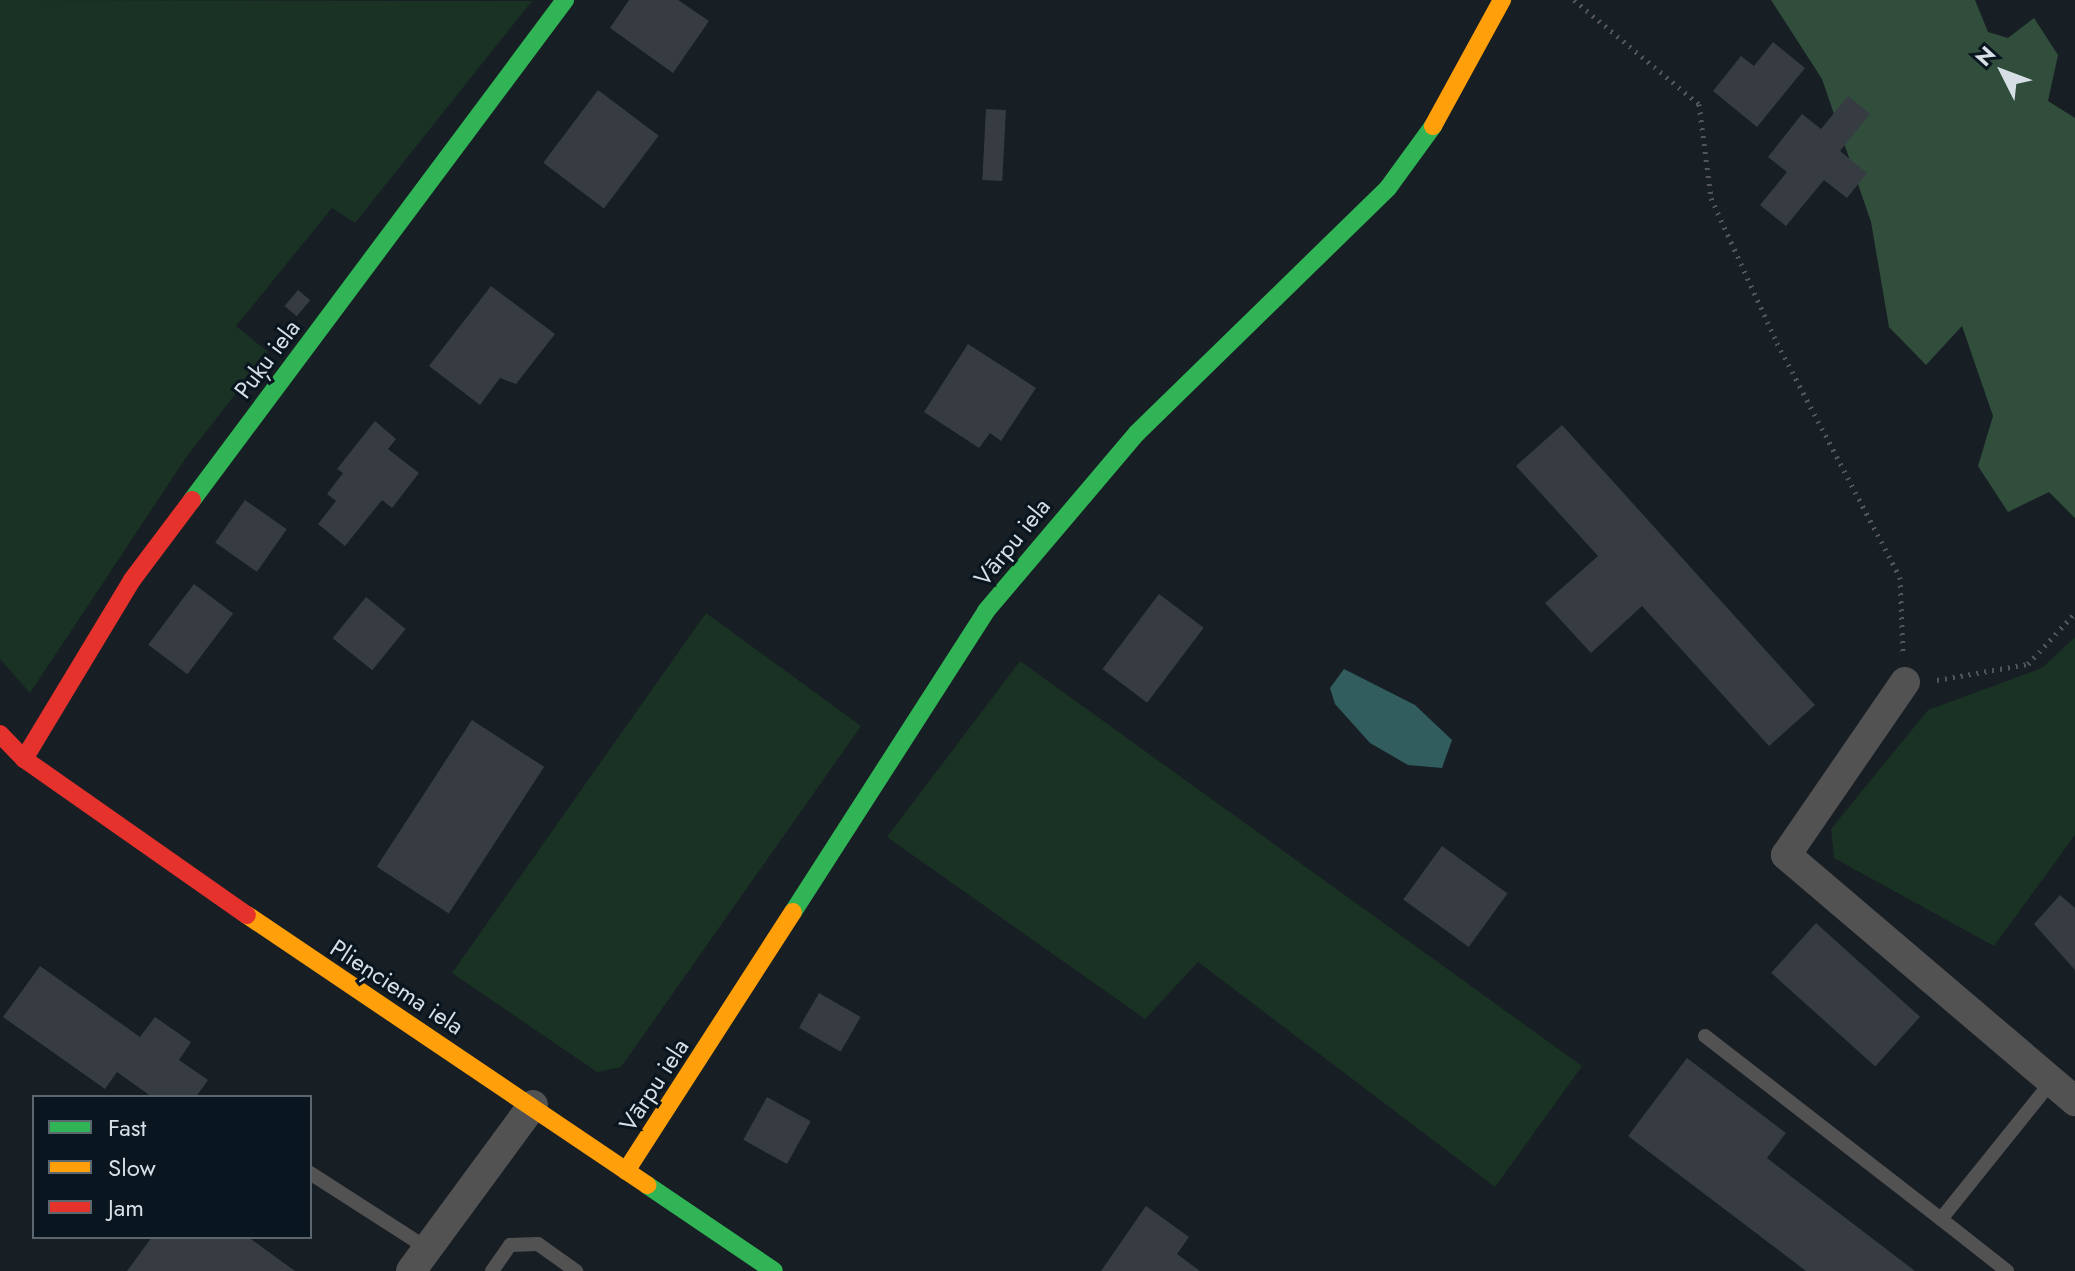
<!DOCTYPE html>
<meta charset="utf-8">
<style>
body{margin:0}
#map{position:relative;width:2075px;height:1271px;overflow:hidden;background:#171e24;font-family:Jost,sans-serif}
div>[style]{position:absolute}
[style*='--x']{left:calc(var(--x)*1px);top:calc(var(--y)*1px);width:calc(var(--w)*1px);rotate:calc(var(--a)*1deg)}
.green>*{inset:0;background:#1a3224}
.forest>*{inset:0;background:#314e3c}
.water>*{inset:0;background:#325d5f}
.building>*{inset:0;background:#363c42;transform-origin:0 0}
.path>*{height:5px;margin-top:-2.5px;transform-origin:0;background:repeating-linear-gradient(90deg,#535558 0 2px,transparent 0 8px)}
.lane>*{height:14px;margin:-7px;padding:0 7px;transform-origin:7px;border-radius:7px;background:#535253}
.street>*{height:30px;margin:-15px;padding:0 15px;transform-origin:15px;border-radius:15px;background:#535253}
.fast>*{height:18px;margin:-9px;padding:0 9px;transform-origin:9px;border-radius:9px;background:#30b455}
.slow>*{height:18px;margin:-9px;padding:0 9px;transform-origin:9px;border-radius:9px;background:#ff9f0a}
.jam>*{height:18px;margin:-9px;padding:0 9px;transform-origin:9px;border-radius:9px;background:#e5322d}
span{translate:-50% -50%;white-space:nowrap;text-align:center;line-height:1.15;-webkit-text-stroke:6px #09151f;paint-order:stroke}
.street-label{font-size:24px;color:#d7dfe6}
.legend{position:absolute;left:32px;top:1095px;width:280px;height:144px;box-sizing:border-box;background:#09151f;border:2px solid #5b666f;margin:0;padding:10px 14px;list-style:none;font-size:24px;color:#d7dfe6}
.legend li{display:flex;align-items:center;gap:16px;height:40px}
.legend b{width:40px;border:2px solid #5b666f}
.north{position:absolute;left:1963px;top:32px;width:80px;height:80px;-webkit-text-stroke:6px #09151f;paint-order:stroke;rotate:312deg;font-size:22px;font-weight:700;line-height:32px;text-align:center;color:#d7dfe6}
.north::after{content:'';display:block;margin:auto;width:28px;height:36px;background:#d7dfe6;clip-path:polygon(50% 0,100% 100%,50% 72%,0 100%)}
</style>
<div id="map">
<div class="green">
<div style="clip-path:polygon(0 0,532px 1px,355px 223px,332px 208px,236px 326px,268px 352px,187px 456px,30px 693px,0 659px)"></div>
<div style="clip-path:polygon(706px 613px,861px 726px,621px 1067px,597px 1072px,452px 973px)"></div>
<div style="clip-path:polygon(2075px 637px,2075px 835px,1994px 946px,1834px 858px,1831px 829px,1928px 710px,2042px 668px)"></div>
<div style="clip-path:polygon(1020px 661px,1582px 1066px,1495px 1187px,1198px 962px,1145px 1019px,887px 837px)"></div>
</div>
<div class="forest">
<div style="clip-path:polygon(1771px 0,1975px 0,1988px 32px,2008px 38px,2034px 18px,2058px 55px,2048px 101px,2075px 118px,2075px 518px,2049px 492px,2008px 512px,1978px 466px,1993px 416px,1962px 326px,1926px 365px,1889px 327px,1871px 222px,1822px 79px)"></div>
</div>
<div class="water">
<div style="clip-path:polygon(1344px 669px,1415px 705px,1452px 740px,1442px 768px,1408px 765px,1370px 743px,1335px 704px,1330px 688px)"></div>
</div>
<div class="building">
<div style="clip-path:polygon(629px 0,678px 0,709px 21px,673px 73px,610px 28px)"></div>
<div style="clip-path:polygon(1773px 42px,1805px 68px,1757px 127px,1713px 91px,1741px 56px,1754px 66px)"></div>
<div style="left:598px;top:90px;width:76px;height:91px;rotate:37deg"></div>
<div style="clip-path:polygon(1848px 96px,1870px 114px,1840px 151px,1867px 173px,1847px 198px,1824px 180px,1786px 226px,1760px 205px,1787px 172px,1768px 157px,1802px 114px,1821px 129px)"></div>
<div style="left:986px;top:109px;width:20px;height:71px;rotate:3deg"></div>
<div style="clip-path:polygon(491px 286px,555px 334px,516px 384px,500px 378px,480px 405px,429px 366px)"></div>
<div style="left:298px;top:290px;width:16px;height:21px;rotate:40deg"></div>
<div style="clip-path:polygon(968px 344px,1036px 388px,1001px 441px,990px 433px,979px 448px,924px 412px)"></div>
<div style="clip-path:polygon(375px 421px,396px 439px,388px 449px,419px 473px,392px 508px,382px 500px,345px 546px,318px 524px,336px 501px,327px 494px,343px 473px,337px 469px)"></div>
<div style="clip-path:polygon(1562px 425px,1815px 705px,1769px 746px,1642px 606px,1591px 653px,1545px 603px,1598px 556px,1516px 466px)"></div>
<div style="left:245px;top:500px;width:51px;height:52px;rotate:35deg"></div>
<div style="left:194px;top:584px;width:49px;height:76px;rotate:37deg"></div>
<div style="left:1159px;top:594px;width:56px;height:94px;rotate:37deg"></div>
<div style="left:366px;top:597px;width:51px;height:53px;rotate:39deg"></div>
<div style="left:472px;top:720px;width:86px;height:175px;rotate:33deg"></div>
<div style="left:1442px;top:846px;width:81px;height:66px;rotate:36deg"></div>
<div style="clip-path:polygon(2060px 895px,2075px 908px,2075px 970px,2034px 924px)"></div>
<div style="left:1816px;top:923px;width:140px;height:67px;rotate:42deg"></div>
<div style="clip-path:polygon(40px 966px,140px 1037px,155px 1017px,191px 1042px,179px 1060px,208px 1080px,196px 1097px,152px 1097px,117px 1072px,105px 1089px,3px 1017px)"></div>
<div style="left:819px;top:993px;width:48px;height:40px;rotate:30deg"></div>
<div style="clip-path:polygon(1687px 1058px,1786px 1133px,1767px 1158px,1915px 1271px,1806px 1271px,1628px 1136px)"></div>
<div style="left:767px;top:1097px;width:50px;height:49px;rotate:29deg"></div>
<div style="clip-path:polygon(1146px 1206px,1189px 1237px,1177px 1254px,1200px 1271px,1101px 1271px)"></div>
<div style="clip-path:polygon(152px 1237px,248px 1237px,295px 1271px,127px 1271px)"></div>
</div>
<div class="path">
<div style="--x:1574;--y:0;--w:163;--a:39.8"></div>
<div style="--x:1699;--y:104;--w:95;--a:82.7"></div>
<div style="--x:1711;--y:198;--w:159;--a:65.5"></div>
<div style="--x:1777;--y:343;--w:264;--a:62.3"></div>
<div style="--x:1900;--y:577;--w:76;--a:87.7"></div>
<div style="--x:1937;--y:680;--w:92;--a:-10"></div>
<div style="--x:2028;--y:664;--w:69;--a:-47.3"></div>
</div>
<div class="lane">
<div style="--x:1705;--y:1036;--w:299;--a:37.8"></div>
<div style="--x:1941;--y:1219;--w:177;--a:-51.2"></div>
<div style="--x:310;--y:1173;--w:139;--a:32.7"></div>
<div style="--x:1941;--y:1219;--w:84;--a:38.2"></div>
<div style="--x:492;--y:1271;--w:32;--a:-55"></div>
<div style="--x:510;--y:1245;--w:28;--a:-2"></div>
<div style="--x:538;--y:1244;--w:47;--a:35.4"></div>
</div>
<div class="street">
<div style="--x:1905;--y:682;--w:210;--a:124.5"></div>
<div style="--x:1786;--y:855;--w:380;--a:40.4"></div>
<div style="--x:411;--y:1271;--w:206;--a:-53.7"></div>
</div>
<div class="fast">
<div style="--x:192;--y:500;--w:624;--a:-53.28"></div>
<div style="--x:793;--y:912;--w:358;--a:-57.3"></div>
<div style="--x:986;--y:611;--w:233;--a:-49.7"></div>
<div style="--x:1137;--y:433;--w:351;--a:-44.3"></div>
<div style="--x:1388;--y:188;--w:77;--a:-54"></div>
<div style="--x:647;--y:1185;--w:153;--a:34.1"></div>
</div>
<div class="slow">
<div style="--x:1433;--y:126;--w:144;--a:-61.3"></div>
<div style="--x:247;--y:915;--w:483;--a:34"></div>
<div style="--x:626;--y:1171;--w:308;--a:-57.2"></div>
</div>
<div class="jam">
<div style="--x:0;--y:734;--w:35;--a:46"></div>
<div style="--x:24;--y:759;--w:272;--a:35"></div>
<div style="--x:24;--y:759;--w:209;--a:-58.9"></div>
<div style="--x:132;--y:580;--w:100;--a:-53.1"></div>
</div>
<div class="street-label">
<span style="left:267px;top:359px;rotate:-53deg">Puķu iela</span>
<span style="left:1012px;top:542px;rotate:-51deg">Vārpu iela</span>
<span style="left:397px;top:987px;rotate:33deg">Plieņciema iela</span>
<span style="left:654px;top:1085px;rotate:-57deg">Vārpu iela</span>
</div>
<ul class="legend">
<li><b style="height:10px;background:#30b455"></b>Fast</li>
<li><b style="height:10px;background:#ff9f0a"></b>Slow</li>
<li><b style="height:10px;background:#e5322d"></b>Jam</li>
</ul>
<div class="north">N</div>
</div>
